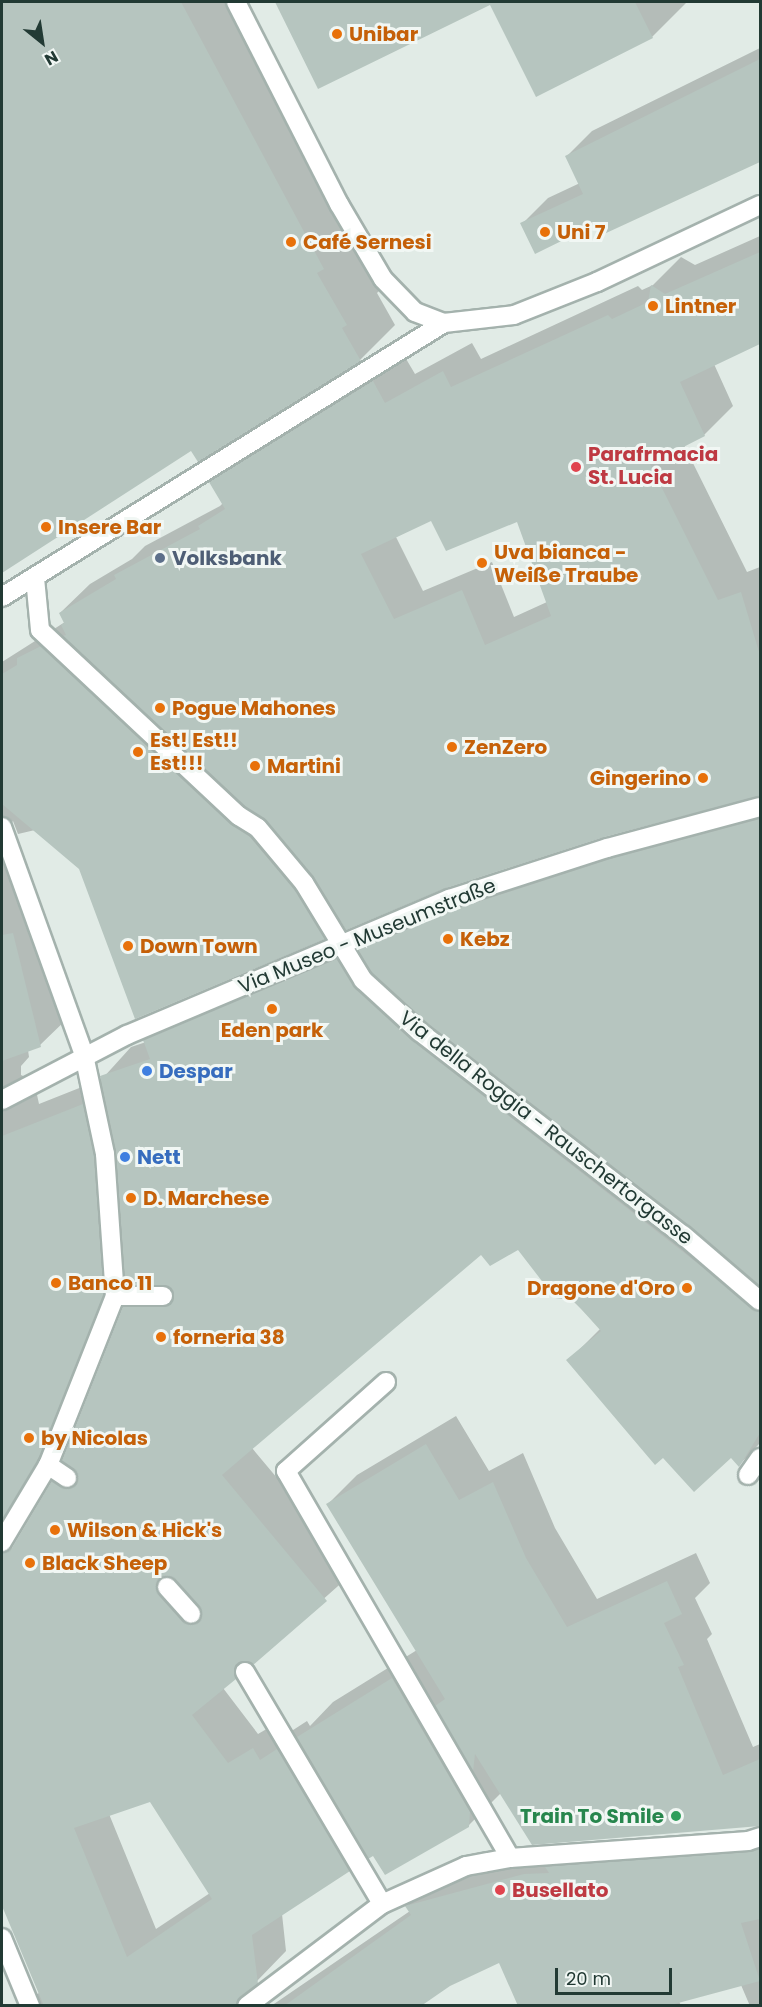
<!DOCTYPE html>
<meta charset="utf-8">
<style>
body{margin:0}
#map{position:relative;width:762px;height:2007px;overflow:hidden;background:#e1ebe6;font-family:Poppins,sans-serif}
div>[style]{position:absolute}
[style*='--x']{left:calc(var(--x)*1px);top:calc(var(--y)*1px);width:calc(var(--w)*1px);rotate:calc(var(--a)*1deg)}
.shadow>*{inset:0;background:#0003}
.building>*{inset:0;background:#b6c5bf}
.roads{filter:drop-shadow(2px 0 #a4b2ad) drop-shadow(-2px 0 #a4b2ad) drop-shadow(0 2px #a4b2ad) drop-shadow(0 -2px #a4b2ad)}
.service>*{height:18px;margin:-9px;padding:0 9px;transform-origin:9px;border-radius:9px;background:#fff}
.pedestrian>*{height:18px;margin:-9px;padding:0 9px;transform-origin:9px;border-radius:9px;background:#fff}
.minor>*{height:18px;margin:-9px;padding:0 9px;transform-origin:9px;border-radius:9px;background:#fff}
.dots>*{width:16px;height:16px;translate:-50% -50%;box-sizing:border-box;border:3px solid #f1f7f4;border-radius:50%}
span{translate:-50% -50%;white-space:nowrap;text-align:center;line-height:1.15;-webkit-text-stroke:6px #f1f7f4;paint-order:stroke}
.food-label{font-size:20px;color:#c56008;font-weight:700}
.left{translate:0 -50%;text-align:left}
.right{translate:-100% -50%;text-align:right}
.health-label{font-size:20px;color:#be3a42;font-weight:700}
.service-label{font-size:20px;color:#4e5e75;font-weight:700}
.street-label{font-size:20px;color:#223a34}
.shop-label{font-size:20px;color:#366cbe;font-weight:700}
.leisure-label{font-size:20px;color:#27864d;font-weight:700}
.frame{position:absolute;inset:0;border:3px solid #223a34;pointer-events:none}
.north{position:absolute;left:12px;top:12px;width:60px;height:60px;-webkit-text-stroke:4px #f1f7f4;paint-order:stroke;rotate:150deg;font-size:16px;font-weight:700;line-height:24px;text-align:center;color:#223a34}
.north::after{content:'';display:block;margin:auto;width:21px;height:27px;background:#223a34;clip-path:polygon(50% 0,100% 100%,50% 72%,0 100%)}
.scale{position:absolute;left:555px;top:1968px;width:117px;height:27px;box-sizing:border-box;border:3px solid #223a34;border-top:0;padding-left:8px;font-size:18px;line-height:21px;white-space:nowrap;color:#223a34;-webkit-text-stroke:4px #f1f7f4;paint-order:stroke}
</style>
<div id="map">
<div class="shadow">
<div style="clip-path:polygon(2px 2px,234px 2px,381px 289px,377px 293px,395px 325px,360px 360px,198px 460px,192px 449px,2px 570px)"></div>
<div style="clip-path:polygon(277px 2px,687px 2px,652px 37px,491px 3px,319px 87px)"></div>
<div style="clip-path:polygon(760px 48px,760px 158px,604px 232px,599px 221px,522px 224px,548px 198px,580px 183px,567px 156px,592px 131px)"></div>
<div style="clip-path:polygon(evenodd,760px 236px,760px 343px,714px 364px,733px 406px,704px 435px,684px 445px,747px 572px,760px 567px,760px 795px,603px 836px,342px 920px,324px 938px,80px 869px,35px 830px,18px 834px,13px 821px,2px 833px,2px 662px,65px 622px,60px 613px,90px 584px,132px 559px,145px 546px,220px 506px,223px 503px,211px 482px,240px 453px,402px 352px,415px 374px,472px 343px,481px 359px,638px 286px,642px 290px,653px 285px,681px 257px,695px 265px,760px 236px,431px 519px,518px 520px,547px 602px,514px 617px,492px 562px,423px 591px,396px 537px,431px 519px)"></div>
<div style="clip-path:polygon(evenodd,760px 798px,760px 1443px,739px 1465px,731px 1456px,663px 1456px,568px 1361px,601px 1328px,518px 1248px,481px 1253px,252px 1448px,355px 1571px,223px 1688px,258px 1734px,282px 1720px,290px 1732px,307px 1721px,310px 1726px,333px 1702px,417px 1650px,328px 1504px,357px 1475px,456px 1416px,489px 1471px,523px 1453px,555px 1528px,597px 1599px,696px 1553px,710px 1583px,695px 1598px,712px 1634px,707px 1639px,753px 1747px,760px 1744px,760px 1825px,533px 1844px,501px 1793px,468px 1826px,374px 1854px,366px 1852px,349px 1870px,282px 1914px,286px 1951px,257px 1981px,207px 2006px,17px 2006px,39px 1993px,2px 1902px,2px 1570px,53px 1482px,70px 1465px,124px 1308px,149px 1283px,125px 1283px,67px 1429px,25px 1499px,2px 1523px,2px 835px,46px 921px,70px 1016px,40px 1045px,28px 1050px,29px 1057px,21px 1066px,21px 1075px,34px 1081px,39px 1104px,102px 1079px,131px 1047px,146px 1042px,175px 1011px,641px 830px,760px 798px,151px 1800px,210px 1893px,156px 1929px,109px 1814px,151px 1800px)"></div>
<div style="clip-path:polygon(760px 1831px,760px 2006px,750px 2006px,741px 1985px,679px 2001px,681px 2006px,519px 2006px,500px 1961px,449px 1984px,419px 2006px,271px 2006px,410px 1911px,407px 1906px,430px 1883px,563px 1851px,570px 1844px)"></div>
</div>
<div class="building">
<div style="clip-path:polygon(2px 2px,181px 2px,324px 269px,317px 273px,347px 325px,342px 328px,361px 361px,198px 462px,191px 451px,2px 573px)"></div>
<div style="clip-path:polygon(275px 2px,635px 2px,653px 38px,536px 97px,490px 5px,318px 89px)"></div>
<div style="clip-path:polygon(760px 59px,760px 162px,604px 234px,598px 223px,535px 254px,520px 223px,583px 194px,565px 156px)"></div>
<div style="clip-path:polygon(evenodd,760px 252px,760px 344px,680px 382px,705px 436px,650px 464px,718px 600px,741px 592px,760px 655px,760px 796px,604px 837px,446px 888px,346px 930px,313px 876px,266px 821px,246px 807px,63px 636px,66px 635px,61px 625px,64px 623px,59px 613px,116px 579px,114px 575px,200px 529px,198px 526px,225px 509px,209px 482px,373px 381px,385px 403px,443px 371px,451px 387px,608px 315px,612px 319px,648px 302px,651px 285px,665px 294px,760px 252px,431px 521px,446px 551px,517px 522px,551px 616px,485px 645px,462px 590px,394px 619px,361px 554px,431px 521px)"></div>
<div style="clip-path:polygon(41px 646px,231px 824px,250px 837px,295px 890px,325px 939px,135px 1019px,79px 869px,2px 804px,2px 674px,17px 665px,17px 658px)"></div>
<div style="clip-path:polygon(760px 819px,760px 1287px,690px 1226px,427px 1023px,372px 973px,358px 950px,453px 910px,610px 859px)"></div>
<div style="clip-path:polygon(13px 933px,41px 1047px,2px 1061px,2px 935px)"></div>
<div style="clip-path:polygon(evenodd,337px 959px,355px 988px,413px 1041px,760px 1312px,760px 1433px,739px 1467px,731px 1458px,694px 1492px,663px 1458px,655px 1465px,566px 1360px,601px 1331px,573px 1300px,555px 1298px,518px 1250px,490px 1266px,481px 1255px,222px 1475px,327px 1601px,253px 1665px,239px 1663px,234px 1672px,236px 1679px,192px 1715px,228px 1763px,253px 1748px,260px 1760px,277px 1749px,350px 1871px,252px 1935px,258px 1984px,240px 1997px,236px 2006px,44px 2006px,2px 1906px,2px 1553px,12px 1548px,52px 1481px,66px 1489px,77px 1484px,77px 1473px,62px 1461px,123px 1307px,164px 1307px,174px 1297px,172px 1290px,164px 1285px,125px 1285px,116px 1153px,100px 1076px,150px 1059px,143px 1040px,337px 959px,165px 1576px,175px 1580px,199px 1607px,202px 1617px,198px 1623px,183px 1622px,159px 1594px,157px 1583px,165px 1576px,337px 959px,150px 1802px,212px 1899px,127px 1957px,74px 1828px,150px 1802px)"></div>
<div style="clip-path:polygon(83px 1104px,94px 1156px,104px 1294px,38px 1460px,2px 1521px,2px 1136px)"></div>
<div style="clip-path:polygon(426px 1444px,459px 1500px,493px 1482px,526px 1558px,567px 1627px,667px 1581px,682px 1614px,664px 1623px,684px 1665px,678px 1667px,723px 1775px,760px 1759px,760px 1826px,532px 1845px,475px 1754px,473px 1772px,435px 1706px,445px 1699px,326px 1504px)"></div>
<div style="clip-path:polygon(392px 1678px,470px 1812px,469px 1827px,385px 1875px,373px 1856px,368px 1859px,297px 1737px)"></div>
<div style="clip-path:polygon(760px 1849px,760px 1919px,741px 1923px,760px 1981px,667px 2006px,518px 2006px,499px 1963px,450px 1986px,421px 2006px,284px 2006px,411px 1915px,405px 1906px,524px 1874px,549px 1873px,545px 1867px)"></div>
</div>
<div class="roads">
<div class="service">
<div style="--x:115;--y:1296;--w:48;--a:0"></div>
<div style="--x:386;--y:1382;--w:134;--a:138.3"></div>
<div style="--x:286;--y:1471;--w:447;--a:59.9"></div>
<div style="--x:48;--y:1465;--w:23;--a:34"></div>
<div style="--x:748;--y:1475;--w:21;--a:-55"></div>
<div style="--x:167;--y:1587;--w:36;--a:48"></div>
<div style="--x:245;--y:1672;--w:269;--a:59.4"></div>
</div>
<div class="pedestrian">
<div style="--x:35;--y:578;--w:52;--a:84.5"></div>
<div style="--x:40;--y:630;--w:272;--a:43.1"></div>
<div style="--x:239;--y:816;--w:22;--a:32"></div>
<div style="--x:258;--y:828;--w:72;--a:50.1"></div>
<div style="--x:304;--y:883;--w:114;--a:58.7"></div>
<div style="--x:363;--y:980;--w:77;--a:42.4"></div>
<div style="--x:420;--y:1032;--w:332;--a:37.7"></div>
<div style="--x:683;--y:1235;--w:101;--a:40.6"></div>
<div style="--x:2;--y:597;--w:520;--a:-31.8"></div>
<div style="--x:2;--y:827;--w:242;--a:70.2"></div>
<div style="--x:84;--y:1055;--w:101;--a:78"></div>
<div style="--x:105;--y:1154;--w:142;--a:86"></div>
<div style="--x:115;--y:1296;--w:182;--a:111.6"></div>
<div style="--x:48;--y:1465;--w:90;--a:120.9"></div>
<div style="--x:2;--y:1100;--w:141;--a:-27.5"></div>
<div style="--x:127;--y:1035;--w:350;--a:-22.9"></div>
<div style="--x:449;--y:899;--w:166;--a:-17.9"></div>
<div style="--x:607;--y:848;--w:158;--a:-15"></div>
<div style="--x:2;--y:1938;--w:74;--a:67.6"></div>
</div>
<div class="minor">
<div style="--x:236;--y:2;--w:227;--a:63"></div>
<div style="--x:339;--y:204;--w:87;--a:59.6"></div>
<div style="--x:383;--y:279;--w:46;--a:45.9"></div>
<div style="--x:415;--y:312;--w:31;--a:21"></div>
<div style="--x:444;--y:323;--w:70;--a:-6.5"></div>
<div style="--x:514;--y:315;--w:89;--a:-21.7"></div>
<div style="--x:597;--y:282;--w:180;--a:-25.3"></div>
<div style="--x:247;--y:2006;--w:169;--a:-37.1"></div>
<div style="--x:382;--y:1904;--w:92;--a:-24.3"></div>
<div style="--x:466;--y:1866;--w:45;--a:-10.3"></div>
<div style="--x:510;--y:1858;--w:239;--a:-4.1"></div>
<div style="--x:748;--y:1841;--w:13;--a:-18"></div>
</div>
</div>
<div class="dots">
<div style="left:337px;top:34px;background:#e8710a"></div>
<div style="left:545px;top:232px;background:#e8710a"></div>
<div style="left:291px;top:242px;background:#e8710a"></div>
<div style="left:653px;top:306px;background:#e8710a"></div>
<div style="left:576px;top:467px;background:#e0444e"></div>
<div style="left:46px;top:527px;background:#e8710a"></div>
<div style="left:160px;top:558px;background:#5c6f8a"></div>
<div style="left:482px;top:563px;background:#e8710a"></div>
<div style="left:160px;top:708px;background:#e8710a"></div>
<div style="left:452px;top:747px;background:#e8710a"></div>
<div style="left:138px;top:752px;background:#e8710a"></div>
<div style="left:255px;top:766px;background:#e8710a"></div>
<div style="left:703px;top:778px;background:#e8710a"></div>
<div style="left:448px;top:939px;background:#e8710a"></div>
<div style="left:128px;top:946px;background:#e8710a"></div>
<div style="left:272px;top:1009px;background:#e8710a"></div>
<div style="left:147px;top:1071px;background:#3f7fe0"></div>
<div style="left:125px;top:1157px;background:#3f7fe0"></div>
<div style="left:131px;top:1198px;background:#e8710a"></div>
<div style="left:56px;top:1283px;background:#e8710a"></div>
<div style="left:687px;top:1288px;background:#e8710a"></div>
<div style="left:161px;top:1337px;background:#e8710a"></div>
<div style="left:29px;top:1438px;background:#e8710a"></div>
<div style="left:55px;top:1530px;background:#e8710a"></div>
<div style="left:30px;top:1563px;background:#e8710a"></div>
<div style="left:676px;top:1816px;background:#2e9e5b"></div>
<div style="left:500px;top:1890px;background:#e0444e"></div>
</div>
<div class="food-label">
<span class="left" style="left:349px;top:34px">Unibar</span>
<span class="left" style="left:557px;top:232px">Uni 7</span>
<span class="left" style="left:303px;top:242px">Café Sernesi</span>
<span class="left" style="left:665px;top:306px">Lintner</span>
<span class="left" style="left:58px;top:527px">Insere Bar</span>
<span class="left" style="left:494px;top:564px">Uva bianca -<br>Weiße Traube</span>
<span class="left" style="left:172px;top:708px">Pogue Mahones</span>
<span class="left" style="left:150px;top:752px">Est! Est!!<br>Est!!!</span>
<span class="left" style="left:464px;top:747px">ZenZero</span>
<span class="left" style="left:267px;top:766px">Martini</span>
<span class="right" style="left:691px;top:778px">Gingerino</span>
<span class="left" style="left:460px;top:939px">Kebz</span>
<span class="left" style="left:140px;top:946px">Down Town</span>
<span style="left:272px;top:1030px">Eden park</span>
<span class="left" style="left:143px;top:1198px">D. Marchese</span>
<span class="left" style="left:68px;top:1283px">Banco 11</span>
<span class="right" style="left:675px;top:1288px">Dragone d'Oro</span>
<span class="left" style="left:173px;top:1337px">forneria 38</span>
<span class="left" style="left:41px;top:1438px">by Nicolas</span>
<span class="left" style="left:67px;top:1530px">Wilson &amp; Hick's</span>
<span class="left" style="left:42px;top:1563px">Black Sheep</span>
</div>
<div class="health-label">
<span class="left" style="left:588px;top:466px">Parafrmacia<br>St. Lucia</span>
<span class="left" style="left:512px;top:1890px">Busellato</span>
</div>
<div class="service-label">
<span class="left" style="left:172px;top:558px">Volksbank</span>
</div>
<div class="street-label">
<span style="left:367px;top:936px;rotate:-22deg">Via Museo - Museumstraße</span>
<span style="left:546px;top:1128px;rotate:38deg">Via della Roggia - Rauschertorgasse</span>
</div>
<div class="shop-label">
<span class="left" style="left:159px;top:1071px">Despar</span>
<span class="left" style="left:137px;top:1157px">Nett</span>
</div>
<div class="leisure-label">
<span class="right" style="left:664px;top:1816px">Train To Smile</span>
</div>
<div class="frame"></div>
<div class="north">N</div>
<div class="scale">20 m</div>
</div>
